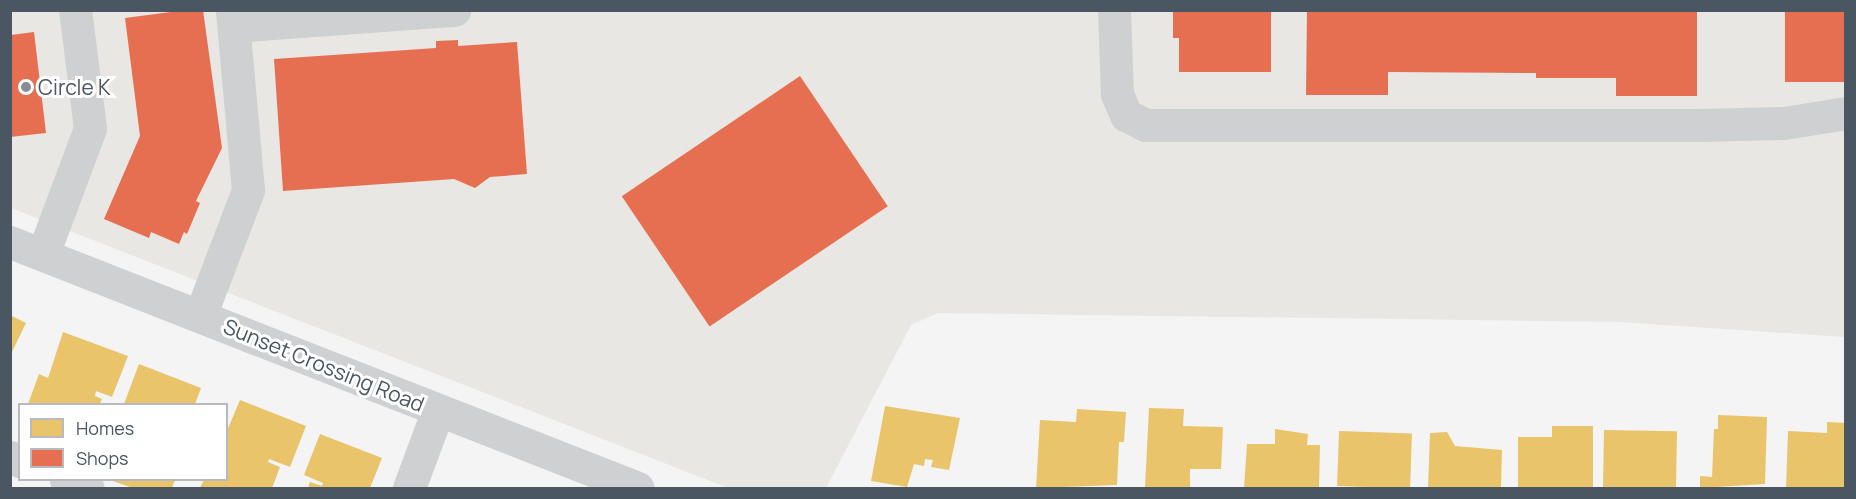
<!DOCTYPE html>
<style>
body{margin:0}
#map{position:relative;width:1856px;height:499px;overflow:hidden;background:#f4f4f4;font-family:Manrope,sans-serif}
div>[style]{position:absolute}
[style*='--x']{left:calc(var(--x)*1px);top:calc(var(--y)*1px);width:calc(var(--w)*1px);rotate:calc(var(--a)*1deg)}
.commercial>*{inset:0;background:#e8e7e3}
.homes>*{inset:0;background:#e9c46a;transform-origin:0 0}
.shops>*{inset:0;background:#e76f51;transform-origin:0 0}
.minor>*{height:33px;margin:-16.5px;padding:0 16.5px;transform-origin:16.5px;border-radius:16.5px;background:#ced0d2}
.dots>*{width:16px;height:16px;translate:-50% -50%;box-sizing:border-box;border:3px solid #fff;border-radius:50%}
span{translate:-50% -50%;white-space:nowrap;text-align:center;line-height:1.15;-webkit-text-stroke:6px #fff;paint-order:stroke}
.poi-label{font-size:21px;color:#4a5661}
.left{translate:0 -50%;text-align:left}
.street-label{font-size:21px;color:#4a5661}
.frame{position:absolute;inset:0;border:12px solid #4a5661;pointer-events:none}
.legend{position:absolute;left:18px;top:403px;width:210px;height:78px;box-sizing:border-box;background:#fff;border:2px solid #b7bbc0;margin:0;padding:8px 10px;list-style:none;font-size:18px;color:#4a5661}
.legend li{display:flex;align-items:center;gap:12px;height:30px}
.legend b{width:30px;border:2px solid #b7bbc0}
</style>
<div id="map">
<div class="commercial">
<div style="clip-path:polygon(11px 11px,1845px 11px,1845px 337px,1621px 322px,938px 313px,911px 325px,826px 488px,728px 488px,11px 208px)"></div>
</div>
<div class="homes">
<div style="clip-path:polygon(10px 315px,26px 323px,10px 356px)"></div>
<div style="clip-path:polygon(63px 332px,128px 356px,112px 397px,96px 391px,95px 396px,102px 399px,100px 404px,28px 404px,39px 374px,48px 378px)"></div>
<div style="clip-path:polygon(139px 364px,201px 388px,195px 404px,124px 404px)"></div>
<div style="clip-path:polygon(240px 400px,306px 426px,290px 467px,269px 459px,268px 462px,280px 467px,272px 488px,200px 488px,204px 480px,226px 480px,226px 433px)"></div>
<div style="clip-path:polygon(885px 406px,960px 418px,949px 470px,931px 467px,933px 460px,925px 459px,924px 466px,914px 464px,907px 487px,871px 481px)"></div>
<div style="clip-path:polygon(1149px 408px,1184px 409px,1183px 426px,1223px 427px,1221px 469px,1190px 469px,1190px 488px,1145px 488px)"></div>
<div style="clip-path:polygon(1077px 409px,1126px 412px,1124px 442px,1119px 442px,1117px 485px,1036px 488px,1040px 420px,1076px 422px)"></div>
<div style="clip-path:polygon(1718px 415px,1767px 417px,1765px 484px,1700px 488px,1700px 476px,1712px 477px,1714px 429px,1718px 429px)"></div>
<div style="clip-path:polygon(1827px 422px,1846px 423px,1846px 488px,1786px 488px,1788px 431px,1827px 433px)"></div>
<div style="clip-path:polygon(1552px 426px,1593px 426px,1593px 488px,1518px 488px,1518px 437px,1552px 437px)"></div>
<div style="clip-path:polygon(1275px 429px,1308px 434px,1307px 445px,1320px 445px,1319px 488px,1244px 488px,1247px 444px,1275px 444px)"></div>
<div style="left:1604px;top:430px;width:73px;height:58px;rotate:1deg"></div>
<div style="left:1339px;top:431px;width:73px;height:55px;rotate:2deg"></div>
<div style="clip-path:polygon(1447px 432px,1455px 446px,1502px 450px,1501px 488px,1428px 488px,1430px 433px)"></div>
<div style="clip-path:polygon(320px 434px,382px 458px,370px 488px,308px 488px,310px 482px,322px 486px,323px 483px,304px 475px)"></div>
<div style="clip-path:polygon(110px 480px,175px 480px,172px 488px,133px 488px)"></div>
</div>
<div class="shops">
<div style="clip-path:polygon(186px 10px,203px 10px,222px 148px,196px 201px,200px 203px,187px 234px,184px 232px,179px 244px,151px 232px,149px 238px,104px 219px,140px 136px,125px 18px)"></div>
<div style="clip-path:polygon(1173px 10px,1271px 10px,1271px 72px,1179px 72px,1179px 38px,1173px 38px)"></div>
<div style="clip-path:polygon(1307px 10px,1697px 10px,1697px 96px,1616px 96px,1616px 78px,1536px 78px,1536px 73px,1388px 72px,1388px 95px,1306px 95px)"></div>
<div style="left:1785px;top:10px;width:61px;height:72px"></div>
<div style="clip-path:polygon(34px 32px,46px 133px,10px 137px,11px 35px)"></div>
<div style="clip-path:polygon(458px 40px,458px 46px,517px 42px,527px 174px,490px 177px,475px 188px,454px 179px,283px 191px,274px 59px,436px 48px,436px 41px)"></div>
<div style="left:800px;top:76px;width:157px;height:215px;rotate:56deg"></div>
</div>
<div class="minor">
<div style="--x:1114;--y:10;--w:84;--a:88"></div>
<div style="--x:1117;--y:94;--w:23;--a:67"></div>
<div style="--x:1126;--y:115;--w:22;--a:27"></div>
<div style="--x:1146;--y:125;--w:554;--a:0"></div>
<div style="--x:1700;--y:125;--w:84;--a:-1.4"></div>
<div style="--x:1784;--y:123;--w:63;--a:-9.2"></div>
<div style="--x:234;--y:26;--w:221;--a:-4.2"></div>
<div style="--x:10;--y:242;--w:674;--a:21.39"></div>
<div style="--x:43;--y:254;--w:134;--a:-69.5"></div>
<div style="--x:90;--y:128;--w:119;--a:-97.2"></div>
<div style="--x:200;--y:316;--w:135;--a:-69.1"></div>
<div style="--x:248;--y:190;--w:181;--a:-95.1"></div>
<div style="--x:10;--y:457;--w:11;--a:22"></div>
<div style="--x:66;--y:480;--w:23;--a:20"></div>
<div style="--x:409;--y:488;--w:83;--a:-69.6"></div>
</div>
<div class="dots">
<div style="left:26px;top:87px;background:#868d94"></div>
</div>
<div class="poi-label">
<span class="left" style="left:38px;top:87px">Circle K</span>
</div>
<div class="street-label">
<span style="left:324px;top:365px;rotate:22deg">Sunset Crossing Road</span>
</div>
<div class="frame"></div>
<ul class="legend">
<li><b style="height:16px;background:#e9c46a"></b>Homes</li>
<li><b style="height:16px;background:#e76f51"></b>Shops</li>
</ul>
</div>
